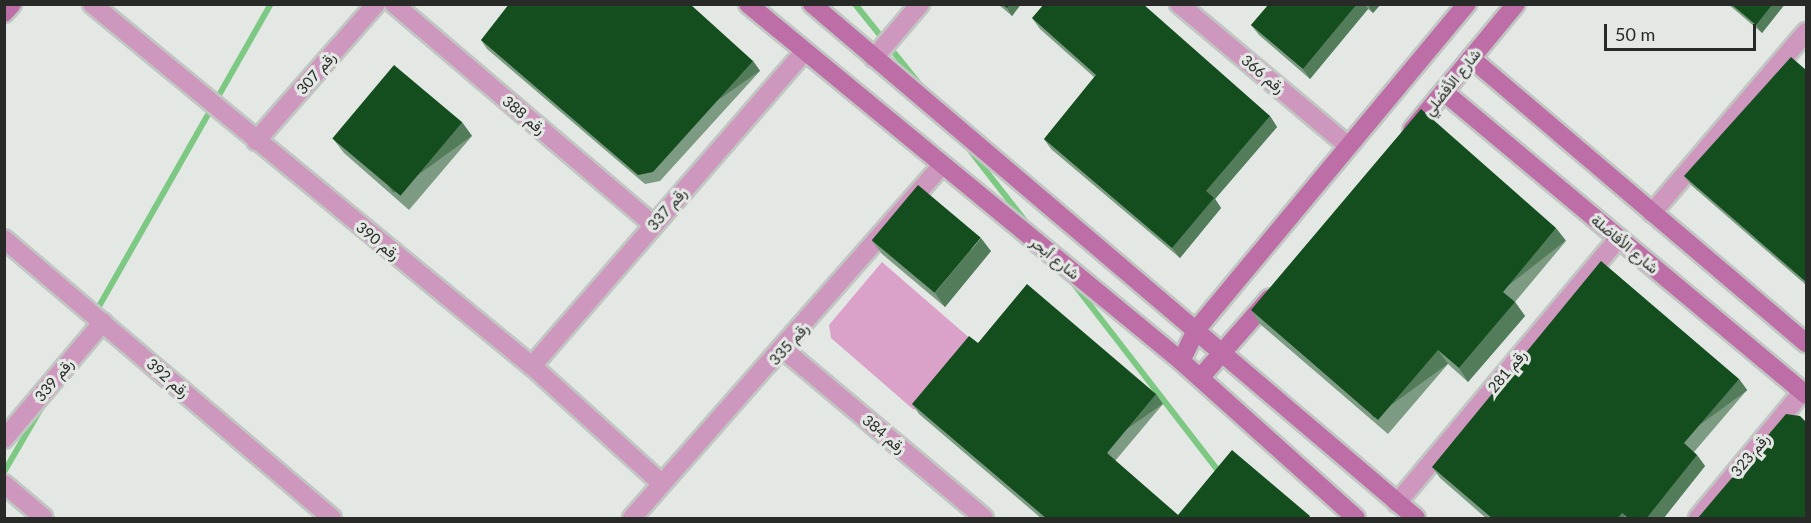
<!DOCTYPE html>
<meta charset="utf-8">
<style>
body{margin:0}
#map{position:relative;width:1811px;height:523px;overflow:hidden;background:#e4e8e4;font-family:Lato,Vazirmatn,sans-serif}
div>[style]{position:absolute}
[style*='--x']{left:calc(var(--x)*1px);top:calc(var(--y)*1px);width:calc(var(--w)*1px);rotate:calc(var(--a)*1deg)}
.green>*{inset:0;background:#daa2c9}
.stream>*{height:6px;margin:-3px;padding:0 3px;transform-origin:3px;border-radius:3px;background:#7dc984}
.roads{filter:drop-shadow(2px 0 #c2c6c2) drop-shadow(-2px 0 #c2c6c2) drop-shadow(0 2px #c2c6c2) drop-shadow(0 -2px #c2c6c2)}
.street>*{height:18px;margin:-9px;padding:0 9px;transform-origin:9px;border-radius:9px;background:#ce97bd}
.secondary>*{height:18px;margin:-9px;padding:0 9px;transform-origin:9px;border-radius:9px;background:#be6ea7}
.wall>*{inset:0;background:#7c9b82}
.shaded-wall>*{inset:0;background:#527c5a;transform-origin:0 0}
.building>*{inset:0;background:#144e1f;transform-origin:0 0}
span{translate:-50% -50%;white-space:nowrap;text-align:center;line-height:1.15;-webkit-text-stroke:6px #e4e8e4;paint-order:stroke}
.street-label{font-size:15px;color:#282a28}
.frame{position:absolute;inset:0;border:6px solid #282a28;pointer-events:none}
.scale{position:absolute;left:1604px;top:24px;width:152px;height:27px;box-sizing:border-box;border:3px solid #282a28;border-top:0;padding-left:8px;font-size:18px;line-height:21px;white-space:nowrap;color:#282a28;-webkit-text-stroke:4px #e4e8e4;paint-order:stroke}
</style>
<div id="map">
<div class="green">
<div style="clip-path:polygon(882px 262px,973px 341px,914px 410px,831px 338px,829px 325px)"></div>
</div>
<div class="stream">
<div style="--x:855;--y:4;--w:105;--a:51.2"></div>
<div style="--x:965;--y:144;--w:104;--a:52"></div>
<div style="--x:1070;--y:279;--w:245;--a:52.3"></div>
<div style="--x:85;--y:331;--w:376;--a:-60.4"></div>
<div style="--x:4;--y:472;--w:78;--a:-59.8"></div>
</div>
<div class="roads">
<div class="street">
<div style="--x:92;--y:4;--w:570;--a:39.45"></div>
<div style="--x:532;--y:366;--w:173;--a:42.2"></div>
<div style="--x:394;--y:4;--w:341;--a:40.4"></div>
<div style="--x:1179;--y:4;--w:218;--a:40"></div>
<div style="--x:874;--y:58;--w:71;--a:-49.6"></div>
<div style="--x:256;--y:141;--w:182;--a:-48.8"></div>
<div style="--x:1652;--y:213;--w:238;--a:-49.6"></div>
<div style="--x:4;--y:239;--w:431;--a:40.4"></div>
<div style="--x:784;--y:350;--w:261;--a:40"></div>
<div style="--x:532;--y:366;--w:415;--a:-49.1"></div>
<div style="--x:4;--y:439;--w:153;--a:-49.8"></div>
<div style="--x:4;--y:484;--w:52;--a:40.4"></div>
<div style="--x:1397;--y:503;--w:344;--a:-50.1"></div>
<div style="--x:632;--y:518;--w:470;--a:-48.7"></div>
<div style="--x:1698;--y:518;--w:165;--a:-50.4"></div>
</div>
<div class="secondary">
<div style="--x:748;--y:4;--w:561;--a:39.5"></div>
<div style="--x:1181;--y:361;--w:235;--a:41.9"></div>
<div style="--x:812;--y:4;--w:793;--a:40.4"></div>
<div style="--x:4;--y:13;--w:12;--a:-48"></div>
<div style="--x:1471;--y:58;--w:440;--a:40.4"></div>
<div style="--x:1444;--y:92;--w:472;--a:39.9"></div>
<div style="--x:1412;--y:130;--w:163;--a:-50.5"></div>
<div style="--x:1181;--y:361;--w:34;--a:-64"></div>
<div style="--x:1196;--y:330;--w:424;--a:-50.3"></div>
<div style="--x:1200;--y:378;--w:106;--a:-48.8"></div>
</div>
</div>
<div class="wall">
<div style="clip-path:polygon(998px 4px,1021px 4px,1012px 16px)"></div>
<div style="clip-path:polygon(1269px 4px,1381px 4px,1373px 13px,1368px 9px,1310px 79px,1259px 35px,1251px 25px)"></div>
<div style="clip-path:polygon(1728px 4px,1785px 4px,1762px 33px)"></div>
<div style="clip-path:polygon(1032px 18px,1270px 116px,1277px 127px,1215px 199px,1221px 208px,1180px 258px,1051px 149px,1044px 139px,1094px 77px,1040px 29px)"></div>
<div style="clip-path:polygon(481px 40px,753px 61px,760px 71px,660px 181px,645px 184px,487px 49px)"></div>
<div style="clip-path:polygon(1806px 70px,1806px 285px,1691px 185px,1684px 176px)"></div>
<div style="clip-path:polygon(472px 136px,409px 210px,344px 153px,334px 140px)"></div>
<div style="clip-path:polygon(872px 241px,991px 251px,945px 307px,882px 254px)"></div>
<div style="clip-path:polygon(1566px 241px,1515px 302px,1525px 316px,1468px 382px,1448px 364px,1388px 434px,1260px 324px,1251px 310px)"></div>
<div style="clip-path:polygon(978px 343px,1156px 394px,1163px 404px,1115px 461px,1178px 515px,1311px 519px,1042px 519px,919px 414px,912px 404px)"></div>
<div style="clip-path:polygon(1739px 379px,1747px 390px,1694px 452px,1697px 455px,1705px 466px,1663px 519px,1487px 519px,1440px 478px,1432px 467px)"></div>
</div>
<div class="shaded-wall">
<div style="clip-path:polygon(1009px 4px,1021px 4px,1012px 16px,1007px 8px)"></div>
<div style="clip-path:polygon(1357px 4px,1365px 4px,1368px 9px,1310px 79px,1303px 69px)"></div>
<div style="clip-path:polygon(1367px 4px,1381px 4px,1373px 13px)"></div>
<div style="clip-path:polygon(1773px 4px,1785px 4px,1762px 33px,1756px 25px)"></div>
<div style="left:753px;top:61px;width:12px;height:149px;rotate:55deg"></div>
<div style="clip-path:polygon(1270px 116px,1277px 127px,1215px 199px,1221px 208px,1180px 258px,1172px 248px,1206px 191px)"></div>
<div style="left:462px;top:122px;width:17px;height:97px;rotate:54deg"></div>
<div style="left:1556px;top:228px;width:16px;height:83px;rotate:52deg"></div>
<div style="clip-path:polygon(981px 238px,991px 251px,945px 307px,935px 293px)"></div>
<div style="clip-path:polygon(1515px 302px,1525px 316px,1468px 382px,1459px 368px)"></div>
<div style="left:1438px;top:350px;width:17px;height:92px;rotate:54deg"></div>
<div style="left:1739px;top:379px;width:14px;height:84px;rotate:54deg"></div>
<div style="left:1156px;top:394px;width:12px;height:77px;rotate:55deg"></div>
<div style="clip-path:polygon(1697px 455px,1705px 466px,1663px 519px,1646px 519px)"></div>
<div style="clip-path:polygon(1622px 513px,1626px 519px,1617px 519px)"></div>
</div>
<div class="building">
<div style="clip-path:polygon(509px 4px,690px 4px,753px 61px,653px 172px,638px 175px,481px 40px)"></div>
<div style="clip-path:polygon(1002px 4px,1009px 4px,1007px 8px)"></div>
<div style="clip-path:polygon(1044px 4px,1143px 4px,1270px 116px,1206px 191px,1214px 198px,1172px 248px,1044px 139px,1096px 75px,1032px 18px)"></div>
<div style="clip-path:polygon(1269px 4px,1357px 4px,1303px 69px,1251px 25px)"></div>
<div style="clip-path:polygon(1731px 4px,1773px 4px,1756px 25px)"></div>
<div style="clip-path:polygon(1791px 57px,1806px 70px,1806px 282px,1684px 176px)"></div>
<div style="left:394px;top:65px;width:89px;height:96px;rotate:40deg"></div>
<div style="clip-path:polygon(1421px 109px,1556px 228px,1503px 292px,1515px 302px,1459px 368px,1438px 350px,1378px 420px,1251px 310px)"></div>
<div style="left:918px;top:185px;width:82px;height:72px;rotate:40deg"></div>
<div style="clip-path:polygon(1601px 261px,1739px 379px,1684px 443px,1697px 455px,1646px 519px,1629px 519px,1622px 513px,1617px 519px,1493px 519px,1432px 467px)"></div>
<div style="clip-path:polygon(1027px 284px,1156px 394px,1107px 453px,1178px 515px,1232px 450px,1310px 516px,1308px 519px,1047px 519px,912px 404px,969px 336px,978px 343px)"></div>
<div style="clip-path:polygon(1786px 414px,1800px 416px,1806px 422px,1806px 519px,1697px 519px)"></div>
</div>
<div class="street-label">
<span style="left:316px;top:73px;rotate:-49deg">رقم 307</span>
<span style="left:1263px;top:74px;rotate:40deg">رقم 366</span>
<span style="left:1452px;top:82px;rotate:-51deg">شارع الأفضلي</span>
<span style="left:524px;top:115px;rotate:40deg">رقم 388</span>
<span style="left:667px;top:209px;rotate:-49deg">رقم 337</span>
<span style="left:378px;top:241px;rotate:39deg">رقم 390</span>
<span style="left:1625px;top:244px;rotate:40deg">شارع الأفاضلة</span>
<span style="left:1055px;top:258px;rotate:39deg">شارع أبحر</span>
<span style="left:789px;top:344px;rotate:-48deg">رقم 335</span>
<span style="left:1507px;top:371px;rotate:-50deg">رقم 281</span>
<span style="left:168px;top:378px;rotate:41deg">رقم 392</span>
<span style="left:54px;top:380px;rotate:-50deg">رقم 339</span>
<span style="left:884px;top:434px;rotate:40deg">رقم 384</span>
<span style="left:1750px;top:455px;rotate:-50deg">رقم 323</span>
</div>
<div class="frame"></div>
<div class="scale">50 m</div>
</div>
